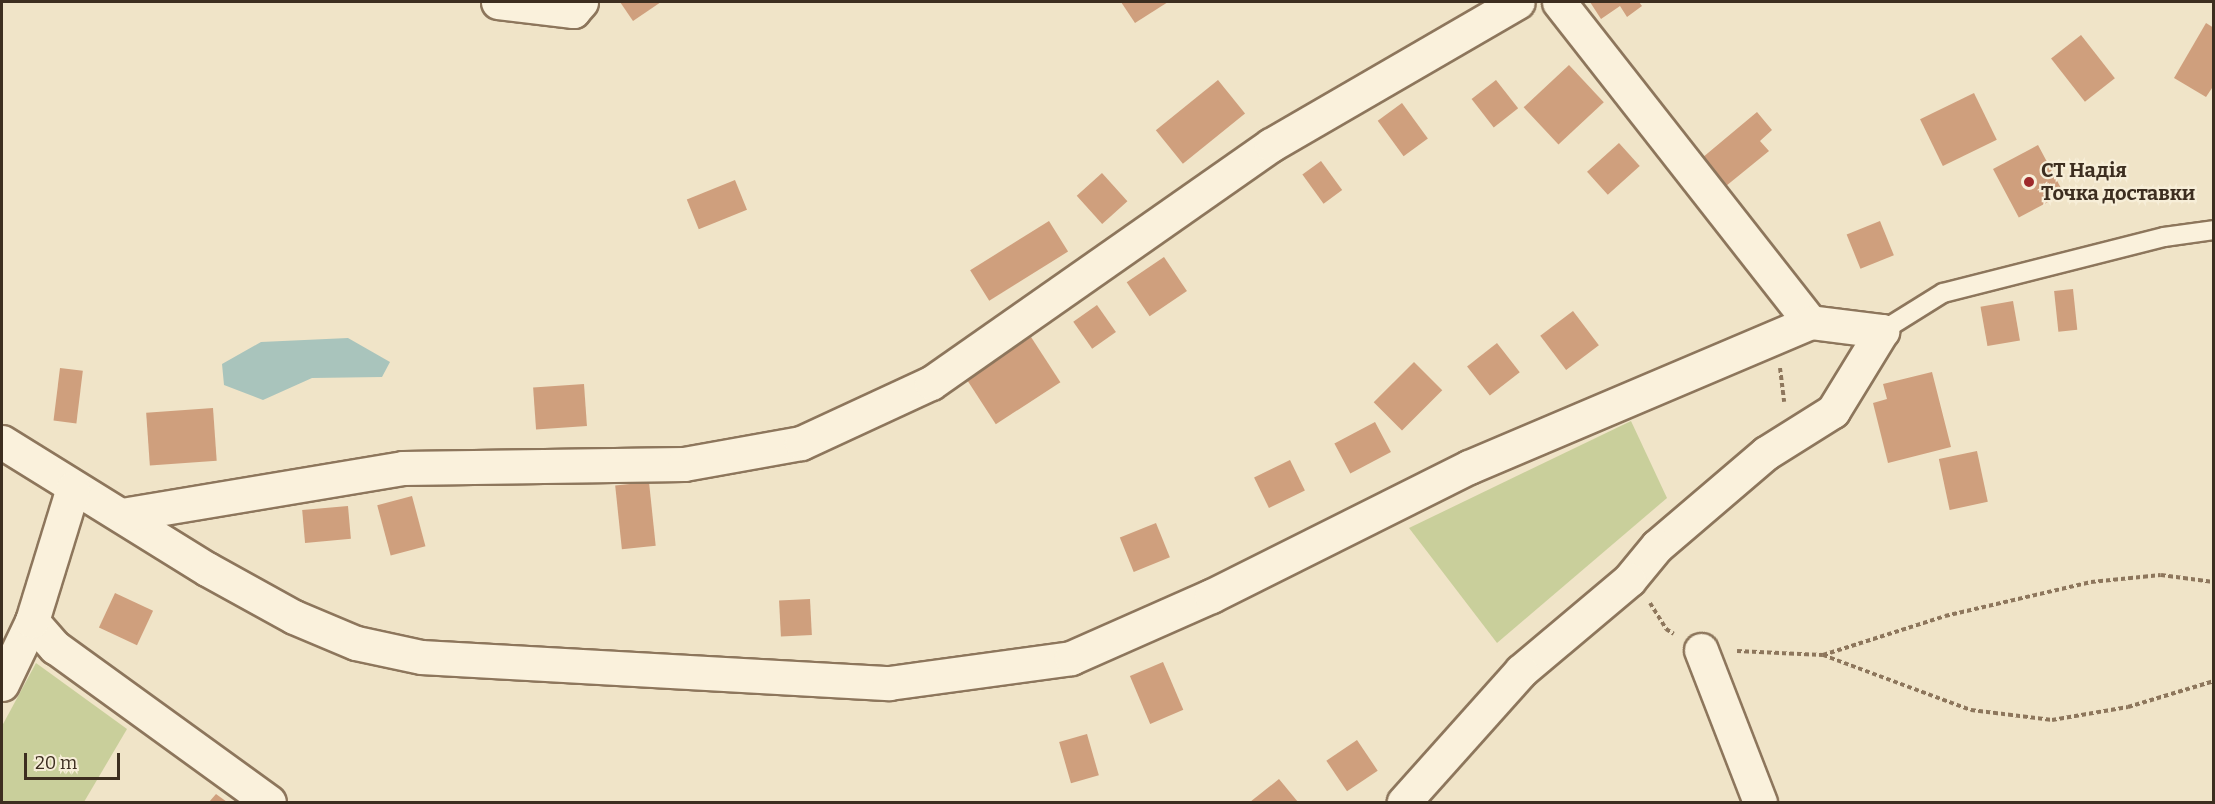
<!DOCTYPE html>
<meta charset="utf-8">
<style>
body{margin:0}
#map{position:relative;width:2215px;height:804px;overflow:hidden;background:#f0e4c8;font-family:Bitter,serif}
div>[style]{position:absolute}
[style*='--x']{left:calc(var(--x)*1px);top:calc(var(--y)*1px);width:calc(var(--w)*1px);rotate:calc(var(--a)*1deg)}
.green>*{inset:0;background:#c9cf9b}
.water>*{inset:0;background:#a9c4bc}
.building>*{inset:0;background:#cf9f7d;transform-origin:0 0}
.path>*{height:4px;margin-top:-2px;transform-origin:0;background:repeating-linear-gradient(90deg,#8d765c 0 4.5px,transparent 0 7.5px)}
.roads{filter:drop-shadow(2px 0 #8d765c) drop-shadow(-2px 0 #8d765c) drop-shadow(0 2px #8d765c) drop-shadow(0 -2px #8d765c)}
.lane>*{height:18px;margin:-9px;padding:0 9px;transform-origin:9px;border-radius:9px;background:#faf1dc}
.street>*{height:33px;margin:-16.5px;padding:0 16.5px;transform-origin:16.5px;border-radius:16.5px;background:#faf1dc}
.dots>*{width:16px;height:16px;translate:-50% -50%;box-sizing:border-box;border:3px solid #f7eed8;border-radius:50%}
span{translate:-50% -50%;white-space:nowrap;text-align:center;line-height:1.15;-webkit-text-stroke:4.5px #f7eed8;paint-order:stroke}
.poi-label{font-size:20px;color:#3d2e20;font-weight:700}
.left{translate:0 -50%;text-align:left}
.frame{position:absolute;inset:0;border:3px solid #3d2e20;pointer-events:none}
.scale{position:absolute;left:24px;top:753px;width:96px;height:27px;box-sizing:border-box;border:3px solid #3d2e20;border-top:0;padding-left:8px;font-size:18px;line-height:21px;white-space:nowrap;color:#3d2e20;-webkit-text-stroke:4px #f7eed8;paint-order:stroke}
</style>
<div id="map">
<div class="green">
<div style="clip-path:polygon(1631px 421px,1667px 498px,1497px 643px,1409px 528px)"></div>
<div style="clip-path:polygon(36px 663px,127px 729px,84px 802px,2px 802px,2px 726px)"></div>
</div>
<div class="water">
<div style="clip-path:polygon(348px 338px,390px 362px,382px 377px,312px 378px,263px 400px,224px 385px,222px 364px,261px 342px)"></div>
</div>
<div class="building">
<div style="clip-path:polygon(620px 2px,661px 2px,633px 21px)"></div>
<div style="clip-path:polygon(1121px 2px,1168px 2px,1135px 23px)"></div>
<div style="clip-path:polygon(1590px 2px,1639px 2px,1642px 6px,1627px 17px,1620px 6px,1601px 19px)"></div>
<div style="clip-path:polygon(2206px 23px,2214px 28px,2214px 85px,2206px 97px,2174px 78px)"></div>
<div style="left:2081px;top:35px;width:55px;height:38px;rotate:52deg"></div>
<div style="left:1569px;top:65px;width:51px;height:62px;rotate:47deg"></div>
<div style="left:1218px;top:80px;width:43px;height:80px;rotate:51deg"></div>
<div style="left:1496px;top:80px;width:36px;height:31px;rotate:52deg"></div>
<div style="left:1974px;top:93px;width:52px;height:60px;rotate:64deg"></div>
<div style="left:1402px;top:103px;width:44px;height:30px;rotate:54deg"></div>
<div style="clip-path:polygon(1757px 112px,1772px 130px,1760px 141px,1769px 151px,1726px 186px,1702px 158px)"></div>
<div style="left:1619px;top:143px;width:31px;height:43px;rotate:48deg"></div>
<div style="left:2038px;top:145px;width:55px;height:51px;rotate:62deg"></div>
<div style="left:1321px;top:161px;width:36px;height:23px;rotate:54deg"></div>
<div style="left:1102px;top:173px;width:38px;height:34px;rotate:48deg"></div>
<div style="left:735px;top:180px;width:32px;height:52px;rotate:68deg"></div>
<div style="left:1049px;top:221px;width:36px;height:93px;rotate:58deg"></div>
<div style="left:1880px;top:221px;width:37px;height:36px;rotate:68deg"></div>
<div style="left:1164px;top:257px;width:41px;height:45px;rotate:56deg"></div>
<div style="left:2073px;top:289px;width:41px;height:19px;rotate:84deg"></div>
<div style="left:2013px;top:301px;width:40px;height:33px;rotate:80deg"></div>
<div style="left:1097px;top:305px;width:33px;height:29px;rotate:55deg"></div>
<div style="left:1573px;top:311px;width:43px;height:41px;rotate:53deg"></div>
<div style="left:1031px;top:337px;width:54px;height:77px;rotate:57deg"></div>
<div style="left:1497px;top:343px;width:37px;height:38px;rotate:52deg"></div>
<div style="left:1414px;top:362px;width:40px;height:57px;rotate:45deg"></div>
<div style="left:60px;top:368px;width:23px;height:53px;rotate:7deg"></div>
<div style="clip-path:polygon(1932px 372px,1951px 447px,1888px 463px,1873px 403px,1887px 399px,1883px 384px)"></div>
<div style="left:584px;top:384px;width:42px;height:51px;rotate:86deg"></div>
<div style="left:213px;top:408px;width:53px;height:67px;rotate:86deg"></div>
<div style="left:1375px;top:422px;width:34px;height:46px;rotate:62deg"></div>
<div style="left:1977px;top:451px;width:52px;height:39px;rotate:78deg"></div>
<div style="left:1290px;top:460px;width:34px;height:40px;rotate:64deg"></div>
<div style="left:649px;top:482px;width:64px;height:34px;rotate:84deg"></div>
<div style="left:412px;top:496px;width:52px;height:36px;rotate:75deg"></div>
<div style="left:348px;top:506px;width:33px;height:46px;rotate:85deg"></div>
<div style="left:1156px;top:523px;width:37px;height:39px;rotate:68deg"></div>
<div style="left:115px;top:593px;width:42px;height:38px;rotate:25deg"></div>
<div style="left:810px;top:599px;width:36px;height:31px;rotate:87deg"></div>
<div style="left:1163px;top:662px;width:52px;height:36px;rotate:67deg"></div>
<div style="left:1087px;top:734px;width:43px;height:29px;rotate:74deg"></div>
<div style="left:1357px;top:740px;width:37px;height:37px;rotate:56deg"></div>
<div style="clip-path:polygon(1279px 779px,1298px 802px,1250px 802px)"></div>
<div style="clip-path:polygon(216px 794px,227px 802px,209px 802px)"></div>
</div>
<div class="path">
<div style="--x:1780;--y:368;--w:34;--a:83"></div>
<div style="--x:1650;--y:603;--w:31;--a:58"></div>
<div style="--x:1666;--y:629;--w:9;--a:32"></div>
<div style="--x:1737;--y:651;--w:86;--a:2.7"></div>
<div style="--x:1823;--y:655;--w:158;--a:20.4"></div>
<div style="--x:1971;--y:710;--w:82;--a:7"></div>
<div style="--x:2052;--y:720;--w:77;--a:-9.7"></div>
<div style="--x:2128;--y:707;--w:90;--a:-16.8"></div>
<div style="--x:1823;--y:655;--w:128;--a:-17.7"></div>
<div style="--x:1945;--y:616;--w:150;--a:-13.1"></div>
<div style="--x:2091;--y:582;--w:70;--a:-5.7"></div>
<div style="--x:2161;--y:575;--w:53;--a:7.5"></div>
</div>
<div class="roads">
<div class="lane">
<div style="--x:1882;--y:331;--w:72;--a:-31.9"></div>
<div style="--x:1943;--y:293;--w:228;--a:-14.2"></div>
<div style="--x:2164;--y:237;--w:50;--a:-8"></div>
</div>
<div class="street">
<div style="--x:498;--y:2;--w:76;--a:6.8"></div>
<div style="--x:573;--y:11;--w:12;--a:-48"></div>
<div style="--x:1559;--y:2;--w:407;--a:51.9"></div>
<div style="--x:2;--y:442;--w:241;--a:31.8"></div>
<div style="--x:207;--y:569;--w:99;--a:28.9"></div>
<div style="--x:294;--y:617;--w:67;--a:22.8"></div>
<div style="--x:356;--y:643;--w:66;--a:12.2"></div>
<div style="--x:421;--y:657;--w:469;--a:3.2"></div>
<div style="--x:889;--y:683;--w:184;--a:-7.8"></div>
<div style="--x:1071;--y:658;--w:153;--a:-23.9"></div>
<div style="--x:1211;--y:596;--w:288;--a:-26.6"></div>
<div style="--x:1469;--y:467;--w:371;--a:-23"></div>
<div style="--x:1810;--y:322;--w:73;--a:7.1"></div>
<div style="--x:1882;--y:331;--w:94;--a:121.5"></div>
<div style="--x:1833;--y:411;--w:79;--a:147.9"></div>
<div style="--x:1766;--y:453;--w:143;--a:139.5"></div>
<div style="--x:1657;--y:546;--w:44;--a:129.5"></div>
<div style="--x:1629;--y:580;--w:141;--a:139.9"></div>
<div style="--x:1521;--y:671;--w:176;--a:131.8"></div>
<div style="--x:122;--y:515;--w:285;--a:-9.5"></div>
<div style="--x:403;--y:468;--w:281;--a:-0.8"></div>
<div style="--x:684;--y:464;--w:119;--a:-10.2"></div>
<div style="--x:801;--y:443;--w:143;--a:-24.8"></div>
<div style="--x:931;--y:383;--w:415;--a:-35"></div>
<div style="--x:1271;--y:145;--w:285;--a:-30.1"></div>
<div style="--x:32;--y:621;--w:35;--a:49"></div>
<div style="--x:55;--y:647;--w:264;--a:35.9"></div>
<div style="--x:1701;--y:650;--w:163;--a:68.8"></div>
<div style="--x:2;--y:684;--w:70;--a:-64.5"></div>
<div style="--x:32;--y:621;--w:139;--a:-72.9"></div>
</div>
</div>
<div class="dots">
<div style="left:2029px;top:182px;background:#9e2a2b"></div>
</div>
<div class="poi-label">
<span class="left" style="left:2041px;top:182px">СТ Надія<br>Точка доставки</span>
</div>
<div class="frame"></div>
<div class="scale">20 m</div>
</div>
